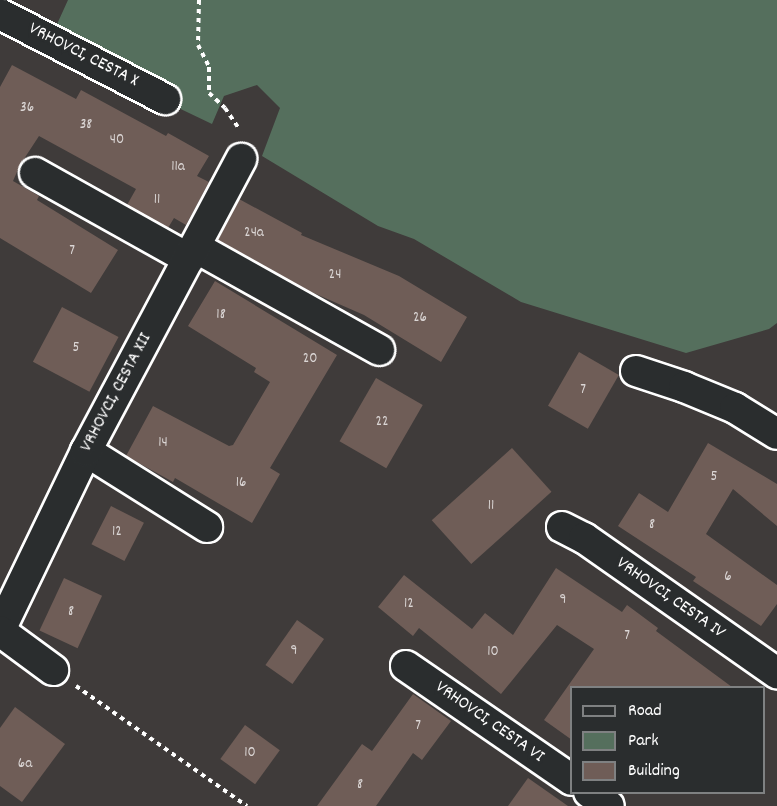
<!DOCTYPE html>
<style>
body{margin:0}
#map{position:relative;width:777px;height:806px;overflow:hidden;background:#3f3b3a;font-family:Dekko,sans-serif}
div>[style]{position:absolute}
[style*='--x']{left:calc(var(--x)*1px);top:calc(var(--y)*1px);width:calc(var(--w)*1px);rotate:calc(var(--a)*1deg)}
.green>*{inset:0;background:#556f5d}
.building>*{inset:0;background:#6f5d57;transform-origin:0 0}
.path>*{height:4px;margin-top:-2px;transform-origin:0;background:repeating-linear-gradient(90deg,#fff 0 4.5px,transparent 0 9px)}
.roads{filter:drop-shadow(2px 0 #fff) drop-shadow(-2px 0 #fff) drop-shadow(0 2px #fff) drop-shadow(0 -2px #fff)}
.minor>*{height:30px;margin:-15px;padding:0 15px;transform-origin:15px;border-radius:15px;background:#2a2d2e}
span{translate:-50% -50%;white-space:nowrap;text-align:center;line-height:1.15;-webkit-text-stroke:6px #2a2d2e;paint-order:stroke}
.number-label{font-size:15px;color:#dbd6d5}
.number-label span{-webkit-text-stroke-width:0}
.street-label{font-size:18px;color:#fff}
.legend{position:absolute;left:570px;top:686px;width:195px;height:108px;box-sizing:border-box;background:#2a2d2e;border:2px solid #7f8182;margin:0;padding:8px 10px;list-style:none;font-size:18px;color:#fff}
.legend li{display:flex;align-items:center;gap:12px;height:30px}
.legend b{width:30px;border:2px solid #7f8182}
</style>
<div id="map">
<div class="green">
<div style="clip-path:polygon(68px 0,777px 0,777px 323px,769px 329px,686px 353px,521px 302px,414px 239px,378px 226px,262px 156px,280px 108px,257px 85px,224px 96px,212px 124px,120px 80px,53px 33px)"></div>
</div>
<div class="building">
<div style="clip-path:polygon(12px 65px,76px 99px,81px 90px,166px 136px,168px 133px,209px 156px,197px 176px,209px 182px,186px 225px,174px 218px,168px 228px,127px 205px,136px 189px,39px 136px,20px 165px,13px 181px,39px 196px,37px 200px,118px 250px,91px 293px,0 238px,0 87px)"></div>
<div style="clip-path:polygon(239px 199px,302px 233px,301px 235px,399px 276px,467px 317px,441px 362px,364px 315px,309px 291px,218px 240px)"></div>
<div style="clip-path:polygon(215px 281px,337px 355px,270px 468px,280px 474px,252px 523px,175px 478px,173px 482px,126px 456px,153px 406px,229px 446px,233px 445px,270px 382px,254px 372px,256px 368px,188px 326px)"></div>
<div style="left:62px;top:307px;width:64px;height:62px;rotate:28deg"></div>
<div style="left:579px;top:352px;width:46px;height:62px;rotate:30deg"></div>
<div style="left:376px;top:378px;width:54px;height:73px;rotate:30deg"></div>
<div style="clip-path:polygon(708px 443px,777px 484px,777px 526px,733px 489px,706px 534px,777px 585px,777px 604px,761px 626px,693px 581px,696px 577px,618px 526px,639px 493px,668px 512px)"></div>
<div style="left:512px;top:448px;width:59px;height:108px;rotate:48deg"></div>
<div style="left:111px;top:506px;width:37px;height:43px;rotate:27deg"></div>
<div style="clip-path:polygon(556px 568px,622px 612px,627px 605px,658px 628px,656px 631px,732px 687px,572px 687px,572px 740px,544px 720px,594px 649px,557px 625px,501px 694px,419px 628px,413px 636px,378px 607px,404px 575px,472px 629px,485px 613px,513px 635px)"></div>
<div style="left:64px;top:578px;width:42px;height:58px;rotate:25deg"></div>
<div style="left:297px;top:620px;width:33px;height:55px;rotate:35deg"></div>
<div style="clip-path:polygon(413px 694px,451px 721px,422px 760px,413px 753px,376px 806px,317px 806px,362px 744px,372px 751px)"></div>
<div style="clip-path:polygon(15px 707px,65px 744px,22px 802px,0 786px,0 728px)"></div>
<div style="left:245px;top:725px;width:43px;height:42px;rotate:36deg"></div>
<div style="clip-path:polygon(528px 778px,568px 806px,508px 806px)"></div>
</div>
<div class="path">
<div style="--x:199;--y:0;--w:45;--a:91.3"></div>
<div style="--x:198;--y:45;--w:25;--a:63"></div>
<div style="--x:209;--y:67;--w:26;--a:90"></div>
<div style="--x:209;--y:93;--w:22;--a:43"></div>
<div style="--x:225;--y:108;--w:25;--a:56"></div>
<div style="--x:76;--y:686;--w:209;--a:35.1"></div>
</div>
<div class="roads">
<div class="minor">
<div style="--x:0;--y:14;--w:186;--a:27.3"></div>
<div style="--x:35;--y:173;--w:176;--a:29.2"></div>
<div style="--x:195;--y:247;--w:211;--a:29.2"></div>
<div style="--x:636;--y:371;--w:51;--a:18.4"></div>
<div style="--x:684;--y:387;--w:55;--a:22.4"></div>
<div style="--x:735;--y:408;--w:49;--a:31.8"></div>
<div style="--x:86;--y:451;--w:143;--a:32.1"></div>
<div style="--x:562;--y:527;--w:25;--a:27"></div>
<div style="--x:584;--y:538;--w:236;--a:35"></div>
<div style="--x:0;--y:630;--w:199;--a:-64.3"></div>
<div style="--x:86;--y:451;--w:331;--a:-62"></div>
<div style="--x:0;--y:631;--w:66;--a:36.3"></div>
<div style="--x:406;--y:666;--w:201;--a:34.5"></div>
<div style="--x:589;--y:792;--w:24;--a:35"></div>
</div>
</div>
<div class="number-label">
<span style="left:27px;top:109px">36</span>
<span style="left:86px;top:126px">38</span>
<span style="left:117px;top:141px">40</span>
<span style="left:178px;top:168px">11a</span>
<span style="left:157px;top:201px">11</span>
<span style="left:254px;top:234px">24a</span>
<span style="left:72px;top:252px">7</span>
<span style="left:335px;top:276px">24</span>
<span style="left:221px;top:316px">18</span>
<span style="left:420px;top:319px">26</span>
<span style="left:76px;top:349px">5</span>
<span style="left:310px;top:360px">20</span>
<span style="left:583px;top:391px">7</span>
<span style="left:382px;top:423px">22</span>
<span style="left:163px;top:444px">14</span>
<span style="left:714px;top:478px">5</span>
<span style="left:241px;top:484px">16</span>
<span style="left:491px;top:507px">11</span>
<span style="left:652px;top:526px">8</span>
<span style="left:117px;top:533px">12</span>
<span style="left:728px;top:578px">6</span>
<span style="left:563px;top:601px">9</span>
<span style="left:409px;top:605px">12</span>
<span style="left:71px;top:613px">8</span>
<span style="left:627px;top:637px">7</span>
<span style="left:294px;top:652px">9</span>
<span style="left:493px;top:653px">10</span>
<span style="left:418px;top:727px">7</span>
<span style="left:250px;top:754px">10</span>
<span style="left:25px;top:765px">6a</span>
<span style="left:360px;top:786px">8</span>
</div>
<div class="street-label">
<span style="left:83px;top:56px;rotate:27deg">VRHOVCI, CESTA X</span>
<span style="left:117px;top:393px;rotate:-62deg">VRHOVCI, CESTA XII</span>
<span style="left:670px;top:599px;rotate:35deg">VRHOVCI, CESTA IV</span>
<span style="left:489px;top:723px;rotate:35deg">VRHOVCI, CESTA VI</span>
</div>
<ul class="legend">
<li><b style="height:8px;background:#2a2d2e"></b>Road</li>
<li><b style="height:16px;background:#556f5d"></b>Park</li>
<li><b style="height:16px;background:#6f5d57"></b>Building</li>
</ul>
</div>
